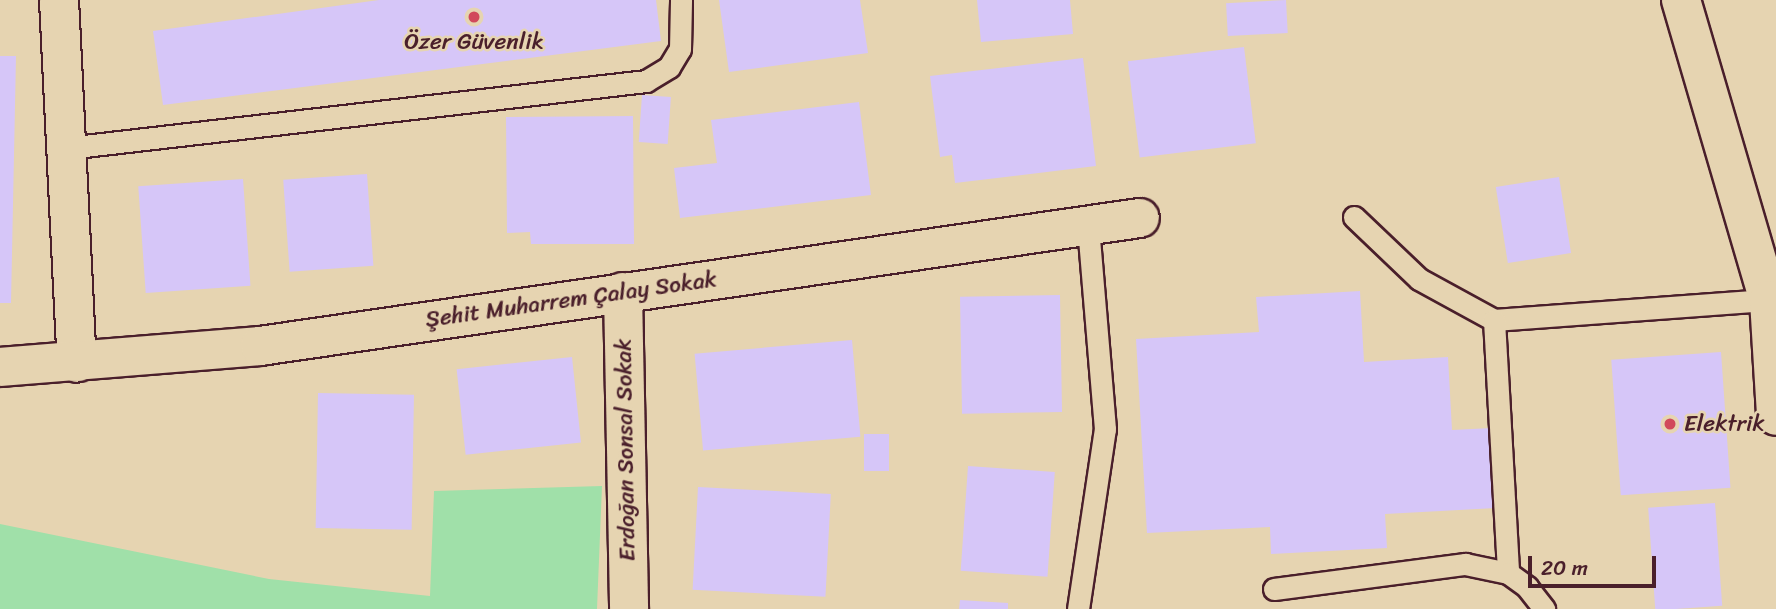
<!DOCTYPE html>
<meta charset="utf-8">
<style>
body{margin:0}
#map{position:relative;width:1776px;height:609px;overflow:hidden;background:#e6d4b1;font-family:Sriracha,sans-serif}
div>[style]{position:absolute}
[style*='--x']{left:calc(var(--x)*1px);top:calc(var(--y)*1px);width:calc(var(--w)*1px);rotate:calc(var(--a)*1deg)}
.green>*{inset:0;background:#a0e0a9}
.building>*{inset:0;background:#d6c6f8;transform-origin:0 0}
.roads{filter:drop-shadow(2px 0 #4a1f2b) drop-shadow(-2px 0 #4a1f2b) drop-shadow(0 2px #4a1f2b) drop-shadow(0 -2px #4a1f2b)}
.service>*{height:21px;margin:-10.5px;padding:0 10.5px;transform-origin:10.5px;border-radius:10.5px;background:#e6d4b1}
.minor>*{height:38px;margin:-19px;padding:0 19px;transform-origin:19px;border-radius:19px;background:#e6d4b1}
.secondary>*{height:38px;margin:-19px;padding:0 19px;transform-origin:19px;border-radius:19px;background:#e6d4b1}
.dots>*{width:19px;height:19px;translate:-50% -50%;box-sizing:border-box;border:4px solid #e6d4b1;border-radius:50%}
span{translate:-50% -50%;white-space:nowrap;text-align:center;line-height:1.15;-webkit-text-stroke:5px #e6d4b1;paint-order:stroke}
.poi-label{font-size:23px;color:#4a1f2b}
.left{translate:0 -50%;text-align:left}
.street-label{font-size:23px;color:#4a1f2b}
.scale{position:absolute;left:1528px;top:556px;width:128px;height:32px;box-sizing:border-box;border:4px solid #4a1f2b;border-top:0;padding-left:9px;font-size:21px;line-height:24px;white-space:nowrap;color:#4a1f2b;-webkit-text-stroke:5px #e6d4b1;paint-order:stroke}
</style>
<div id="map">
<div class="green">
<div style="clip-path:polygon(602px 486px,597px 609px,0 609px,0 524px,269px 579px,430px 596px,434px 491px)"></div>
</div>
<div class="building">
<div style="clip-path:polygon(379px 0,656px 0,661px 41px,163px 105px,153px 31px)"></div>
<div style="clip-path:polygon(719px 0,860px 0,868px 53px,729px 72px)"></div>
<div style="clip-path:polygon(977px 0,1070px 0,1073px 34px,981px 42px)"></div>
<div style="left:1286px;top:0;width:33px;height:60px;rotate:87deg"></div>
<div style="left:1244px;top:47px;width:97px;height:117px;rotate:83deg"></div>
<div style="clip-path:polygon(0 56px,16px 56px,11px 303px,0 303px)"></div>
<div style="clip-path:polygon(1083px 58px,1096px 166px,955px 183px,952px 155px,940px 157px,930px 76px)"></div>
<div style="left:642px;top:95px;width:29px;height:47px;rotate:4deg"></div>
<div style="clip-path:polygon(859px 102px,871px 195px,680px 218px,674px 168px,717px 163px,711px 120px)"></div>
<div style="clip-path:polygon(633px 116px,634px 244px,531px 244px,530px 232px,507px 233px,506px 117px)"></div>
<div style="left:367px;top:174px;width:92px;height:84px;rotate:86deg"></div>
<div style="left:1559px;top:177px;width:77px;height:64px;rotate:81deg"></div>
<div style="left:243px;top:179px;width:107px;height:105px;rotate:86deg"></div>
<div style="clip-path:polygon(1360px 291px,1364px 362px,1448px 357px,1452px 430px,1492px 428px,1496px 508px,1385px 514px,1387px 548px,1271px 554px,1270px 527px,1147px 533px,1136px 339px,1259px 332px,1256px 297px)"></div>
<div style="left:1060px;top:295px;width:117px;height:100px;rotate:89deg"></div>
<div style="left:852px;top:340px;width:97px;height:158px;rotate:85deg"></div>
<div style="left:1721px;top:352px;width:136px;height:110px;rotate:86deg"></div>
<div style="left:572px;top:357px;width:86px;height:116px;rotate:84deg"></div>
<div style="left:318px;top:393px;width:96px;height:135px;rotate:1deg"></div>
<div style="left:864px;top:434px;width:25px;height:37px"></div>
<div style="left:968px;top:466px;width:87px;height:105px;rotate:4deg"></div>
<div style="left:698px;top:487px;width:133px;height:103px;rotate:3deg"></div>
<div style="left:1715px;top:503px;width:103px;height:67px;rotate:86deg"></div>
<div style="clip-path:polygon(960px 600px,1008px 603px,1008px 609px,959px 609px)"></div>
</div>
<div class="roads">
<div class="service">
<div style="--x:67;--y:148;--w:583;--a:-6.6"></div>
<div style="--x:646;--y:81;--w:27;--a:-31"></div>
<div style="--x:669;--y:67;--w:21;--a:-59"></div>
<div style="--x:680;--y:49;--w:49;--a:-88.8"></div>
<div style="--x:1354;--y:217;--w:90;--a:43.6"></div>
<div style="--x:1419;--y:279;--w:85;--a:28.7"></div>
<div style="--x:1494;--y:320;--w:276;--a:-4.2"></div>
<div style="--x:1494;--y:320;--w:253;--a:86.8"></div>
<div style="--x:1274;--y:589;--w:193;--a:-7.5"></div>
<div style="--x:1465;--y:564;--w:44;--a:11.8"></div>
<div style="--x:1508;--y:573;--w:24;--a:36"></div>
<div style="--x:1527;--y:587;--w:28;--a:52"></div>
<div style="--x:1078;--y:609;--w:182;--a:-81.5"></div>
<div style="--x:1105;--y:429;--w:204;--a:-94.8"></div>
</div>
<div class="minor">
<div style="--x:59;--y:0;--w:363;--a:87.2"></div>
<div style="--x:623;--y:292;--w:317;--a:88.9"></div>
<div style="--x:0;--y:367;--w:261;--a:-4.6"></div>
<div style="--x:260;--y:346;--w:889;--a:-8.28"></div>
</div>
<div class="secondary">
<div style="--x:1681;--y:0;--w:313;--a:73.7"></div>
<div style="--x:1769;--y:300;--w:116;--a:86.5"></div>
</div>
</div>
<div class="dots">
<div style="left:474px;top:17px;background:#d1495b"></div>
<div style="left:1670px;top:424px;background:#d1495b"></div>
</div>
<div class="poi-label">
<span style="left:474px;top:42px">Özer Güvenlik</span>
<span class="left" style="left:1684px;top:424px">Elektrik</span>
</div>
<div class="street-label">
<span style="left:571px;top:300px;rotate:-8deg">Şehit Muharrem Çalay Sokak</span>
<span style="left:626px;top:450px;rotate:-91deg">Erdoğan Sonsal Sokak</span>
</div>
<div class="scale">20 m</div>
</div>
